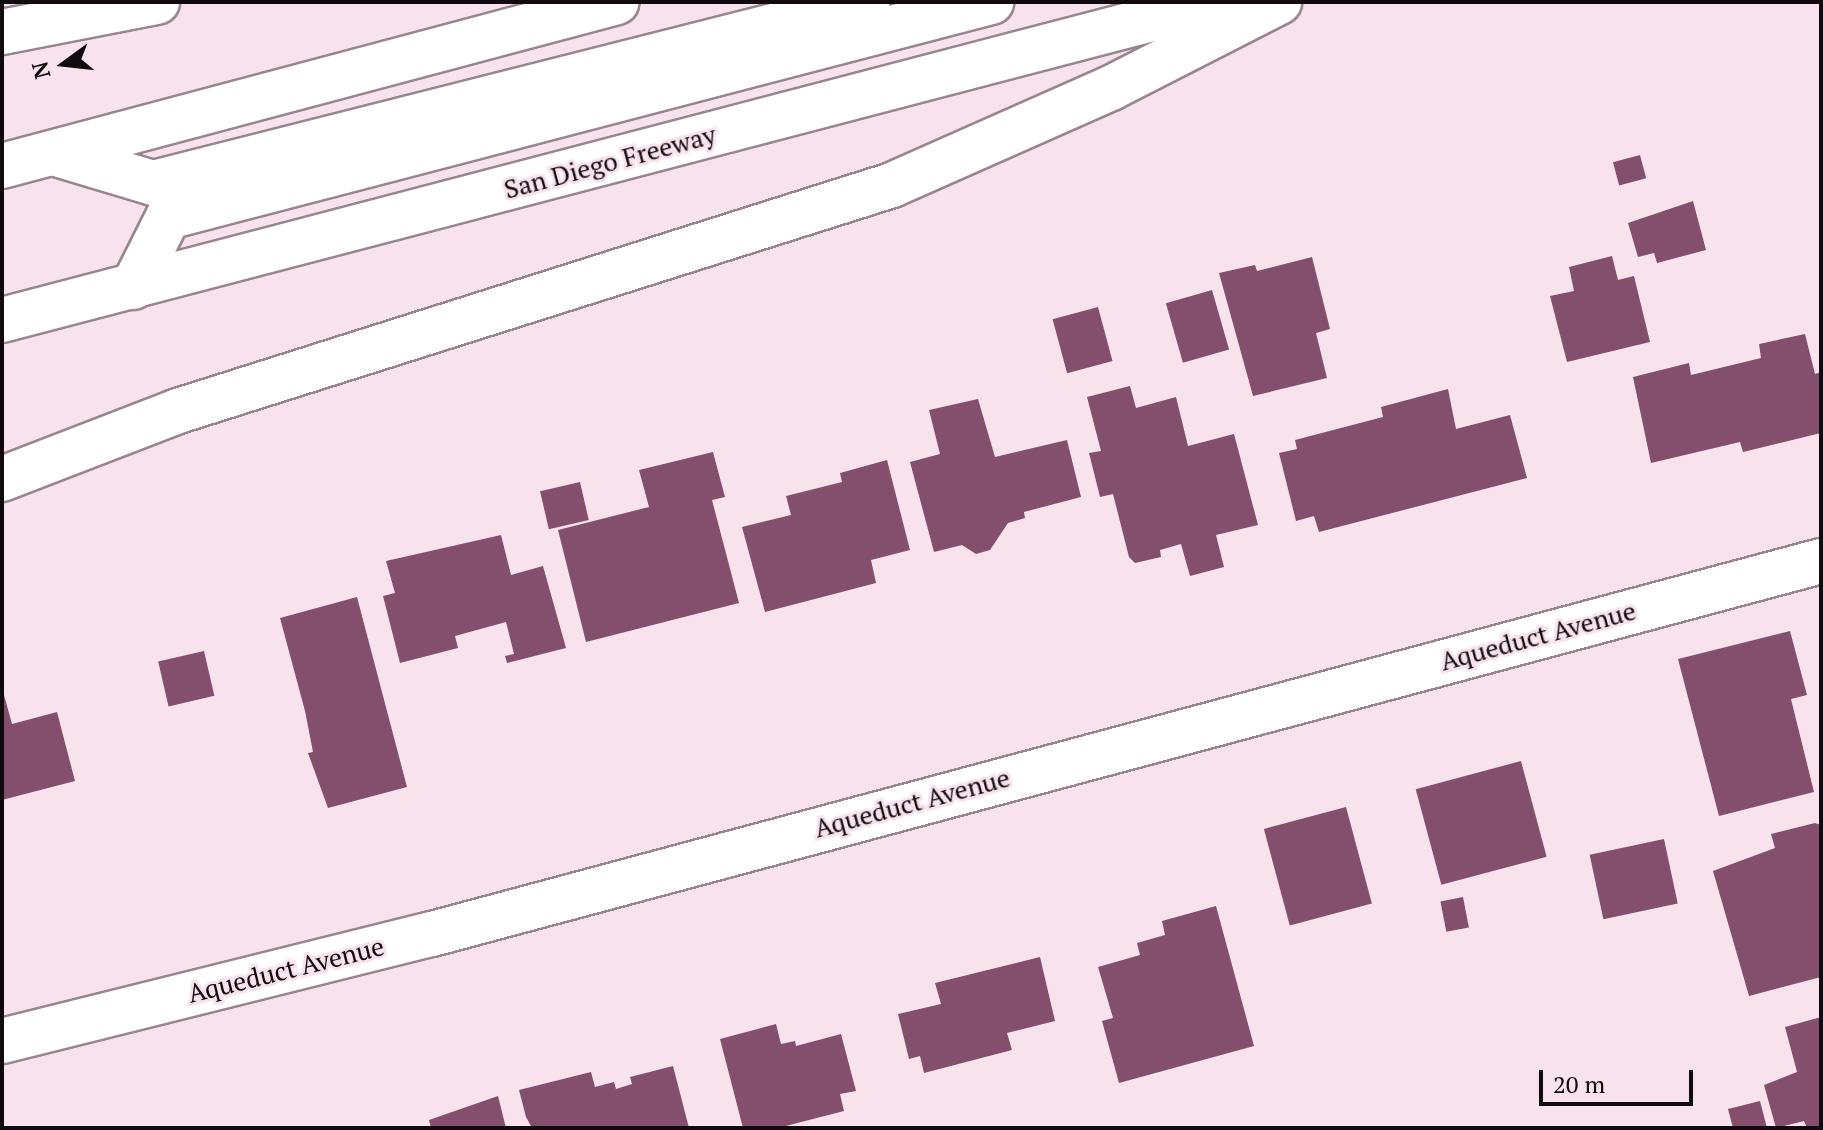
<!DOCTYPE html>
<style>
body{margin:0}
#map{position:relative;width:1823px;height:1130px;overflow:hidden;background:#f8e3ed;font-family:"PT Serif",serif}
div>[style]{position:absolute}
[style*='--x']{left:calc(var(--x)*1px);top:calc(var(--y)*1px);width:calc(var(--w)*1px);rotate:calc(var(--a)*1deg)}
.building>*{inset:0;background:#834f6d;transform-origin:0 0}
.roads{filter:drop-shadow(2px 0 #98858f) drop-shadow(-2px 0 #98858f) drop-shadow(0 2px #98858f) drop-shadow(0 -2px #98858f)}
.street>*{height:44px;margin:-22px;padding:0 22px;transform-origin:22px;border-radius:22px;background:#fff}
.highway>*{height:44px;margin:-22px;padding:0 22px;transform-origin:22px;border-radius:22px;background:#fff}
span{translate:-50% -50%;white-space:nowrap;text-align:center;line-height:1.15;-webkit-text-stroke:6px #f8e3ed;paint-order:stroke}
.street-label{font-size:26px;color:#110a0e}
.frame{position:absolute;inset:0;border:4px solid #110a0e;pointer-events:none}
.north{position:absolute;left:24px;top:24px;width:80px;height:80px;-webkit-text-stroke:6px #f8e3ed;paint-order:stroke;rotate:255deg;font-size:22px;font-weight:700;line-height:32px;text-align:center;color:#110a0e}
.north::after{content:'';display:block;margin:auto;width:28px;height:36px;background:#110a0e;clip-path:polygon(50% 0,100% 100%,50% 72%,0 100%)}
.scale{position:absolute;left:1539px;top:1070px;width:154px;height:36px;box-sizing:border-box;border:4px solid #110a0e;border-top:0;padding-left:10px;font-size:24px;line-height:28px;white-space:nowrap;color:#110a0e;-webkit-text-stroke:6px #f8e3ed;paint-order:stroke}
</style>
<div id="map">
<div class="building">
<div style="left:1640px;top:155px;width:24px;height:28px;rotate:75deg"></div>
<div style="clip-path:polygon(1693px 201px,1706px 250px,1657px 263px,1654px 253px,1638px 257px,1628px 223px)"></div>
<div style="clip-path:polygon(1612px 256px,1618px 280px,1634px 276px,1650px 342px,1567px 362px,1550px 296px,1574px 291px,1569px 267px)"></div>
<div style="clip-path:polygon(1312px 257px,1330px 329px,1316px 333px,1327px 378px,1253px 396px,1219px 273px,1255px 265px,1257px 271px)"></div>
<div style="left:1212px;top:290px;width:62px;height:48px;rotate:74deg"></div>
<div style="left:1098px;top:307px;width:56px;height:47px;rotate:75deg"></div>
<div style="clip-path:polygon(1805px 334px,1815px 374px,1821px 372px,1821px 433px,1743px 452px,1740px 442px,1651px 463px,1633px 377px,1689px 363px,1691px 375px,1761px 358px,1759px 344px)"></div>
<div style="clip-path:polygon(1130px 386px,1136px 408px,1176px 397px,1188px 446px,1234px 434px,1258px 525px,1216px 535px,1224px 567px,1190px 576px,1181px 544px,1160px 550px,1161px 557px,1135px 563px,1129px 557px,1113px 494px,1100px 497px,1089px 453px,1101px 451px,1087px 397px)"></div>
<div style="clip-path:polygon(1448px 389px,1456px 429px,1510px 415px,1527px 478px,1319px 532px,1314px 516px,1296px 521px,1279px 453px,1297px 449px,1295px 440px,1383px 417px,1381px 407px)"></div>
<div style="clip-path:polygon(978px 399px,995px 457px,1067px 440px,1081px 497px,1024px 512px,1025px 518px,1008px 523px,990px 550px,976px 554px,962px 545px,934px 552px,910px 462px,940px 454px,929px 410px)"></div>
<div style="clip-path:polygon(713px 452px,725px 497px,712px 500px,739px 603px,586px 642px,558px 530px,649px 507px,639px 470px)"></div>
<div style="clip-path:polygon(887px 460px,910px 550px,871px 560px,876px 583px,765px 612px,742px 527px,791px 515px,786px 496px,842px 482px,840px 473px)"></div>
<div style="left:580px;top:482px;width:39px;height:41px;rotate:77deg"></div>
<div style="clip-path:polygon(501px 535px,511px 575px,543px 566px,566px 648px,507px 663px,505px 656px,514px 654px,506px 622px,455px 636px,458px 648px,400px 663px,383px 596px,395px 593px,386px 561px)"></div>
<div style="clip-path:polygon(357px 597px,407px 787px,328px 808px,308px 753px,313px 752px,305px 711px,280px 618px)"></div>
<div style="clip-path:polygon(1790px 631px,1807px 695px,1791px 699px,1814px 792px,1719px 816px,1678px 659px)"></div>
<div style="left:204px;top:651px;width:46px;height:47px;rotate:77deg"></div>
<div style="clip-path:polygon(4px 695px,12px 724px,57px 712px,75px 781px,2px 800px)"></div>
<div style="left:1521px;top:761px;width:99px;height:109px;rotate:75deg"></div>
<div style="left:1346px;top:807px;width:100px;height:85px;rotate:75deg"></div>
<div style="clip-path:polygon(1815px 823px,1821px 825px,1821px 977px,1749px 996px,1713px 871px,1775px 848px,1771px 834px)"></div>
<div style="left:1664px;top:839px;width:66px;height:76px;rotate:78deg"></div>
<div style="left:1463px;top:897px;width:31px;height:23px;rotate:79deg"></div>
<div style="clip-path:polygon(1216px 906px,1254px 1046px,1119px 1083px,1102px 1021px,1113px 1018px,1098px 967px,1140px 955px,1137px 943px,1165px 935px,1162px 921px)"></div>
<div style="clip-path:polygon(1040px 957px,1055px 1021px,1007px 1033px,1012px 1050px,924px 1073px,920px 1056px,909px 1059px,898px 1014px,941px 1004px,935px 983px)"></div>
<div style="clip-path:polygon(1821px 1017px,1821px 1128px,1807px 1128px,1804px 1121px,1776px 1128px,1764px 1085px,1797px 1072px,1785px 1027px)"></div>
<div style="clip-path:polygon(776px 1024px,781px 1044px,795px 1041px,796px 1046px,841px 1034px,856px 1091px,840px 1094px,844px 1111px,778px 1128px,743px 1128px,720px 1039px)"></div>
<div style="clip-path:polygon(673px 1066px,689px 1128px,532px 1128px,526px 1117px,519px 1090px,591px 1072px,595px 1087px,614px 1082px,616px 1089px,632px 1084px,630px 1077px)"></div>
<div style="clip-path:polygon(498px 1096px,506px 1128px,431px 1128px,429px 1120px)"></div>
<div style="clip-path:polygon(1760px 1101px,1767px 1128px,1733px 1128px,1728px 1109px)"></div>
</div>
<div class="roads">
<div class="street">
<div style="--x:2;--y:1041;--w:443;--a:-14"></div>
<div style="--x:432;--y:934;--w:1438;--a:-15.03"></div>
</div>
<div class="highway">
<div style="--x:2;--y:32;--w:158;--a:-11"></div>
<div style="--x:53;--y:153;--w:104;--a:16.7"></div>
<div style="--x:153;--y:183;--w:737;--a:-14.22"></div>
<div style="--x:2;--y:166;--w:636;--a:-14.93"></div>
<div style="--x:133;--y:287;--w:78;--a:-63.4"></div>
<div style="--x:168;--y:217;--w:851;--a:-14.64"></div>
<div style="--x:2;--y:320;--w:1256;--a:-14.67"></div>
<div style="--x:2;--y:479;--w:189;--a:-21.1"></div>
<div style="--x:178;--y:411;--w:749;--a:-17.56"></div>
<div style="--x:892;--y:185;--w:240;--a:-23.9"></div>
<div style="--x:1111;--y:88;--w:189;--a:-27.1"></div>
</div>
</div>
<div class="street-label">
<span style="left:610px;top:162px;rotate:-15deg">San Diego Freeway</span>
<span style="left:1538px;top:636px;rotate:-15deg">Aqueduct Avenue</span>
<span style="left:912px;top:803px;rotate:-15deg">Aqueduct Avenue</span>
<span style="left:286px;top:970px;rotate:-14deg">Aqueduct Avenue</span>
</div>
<div class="frame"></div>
<div class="north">N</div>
<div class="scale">20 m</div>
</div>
